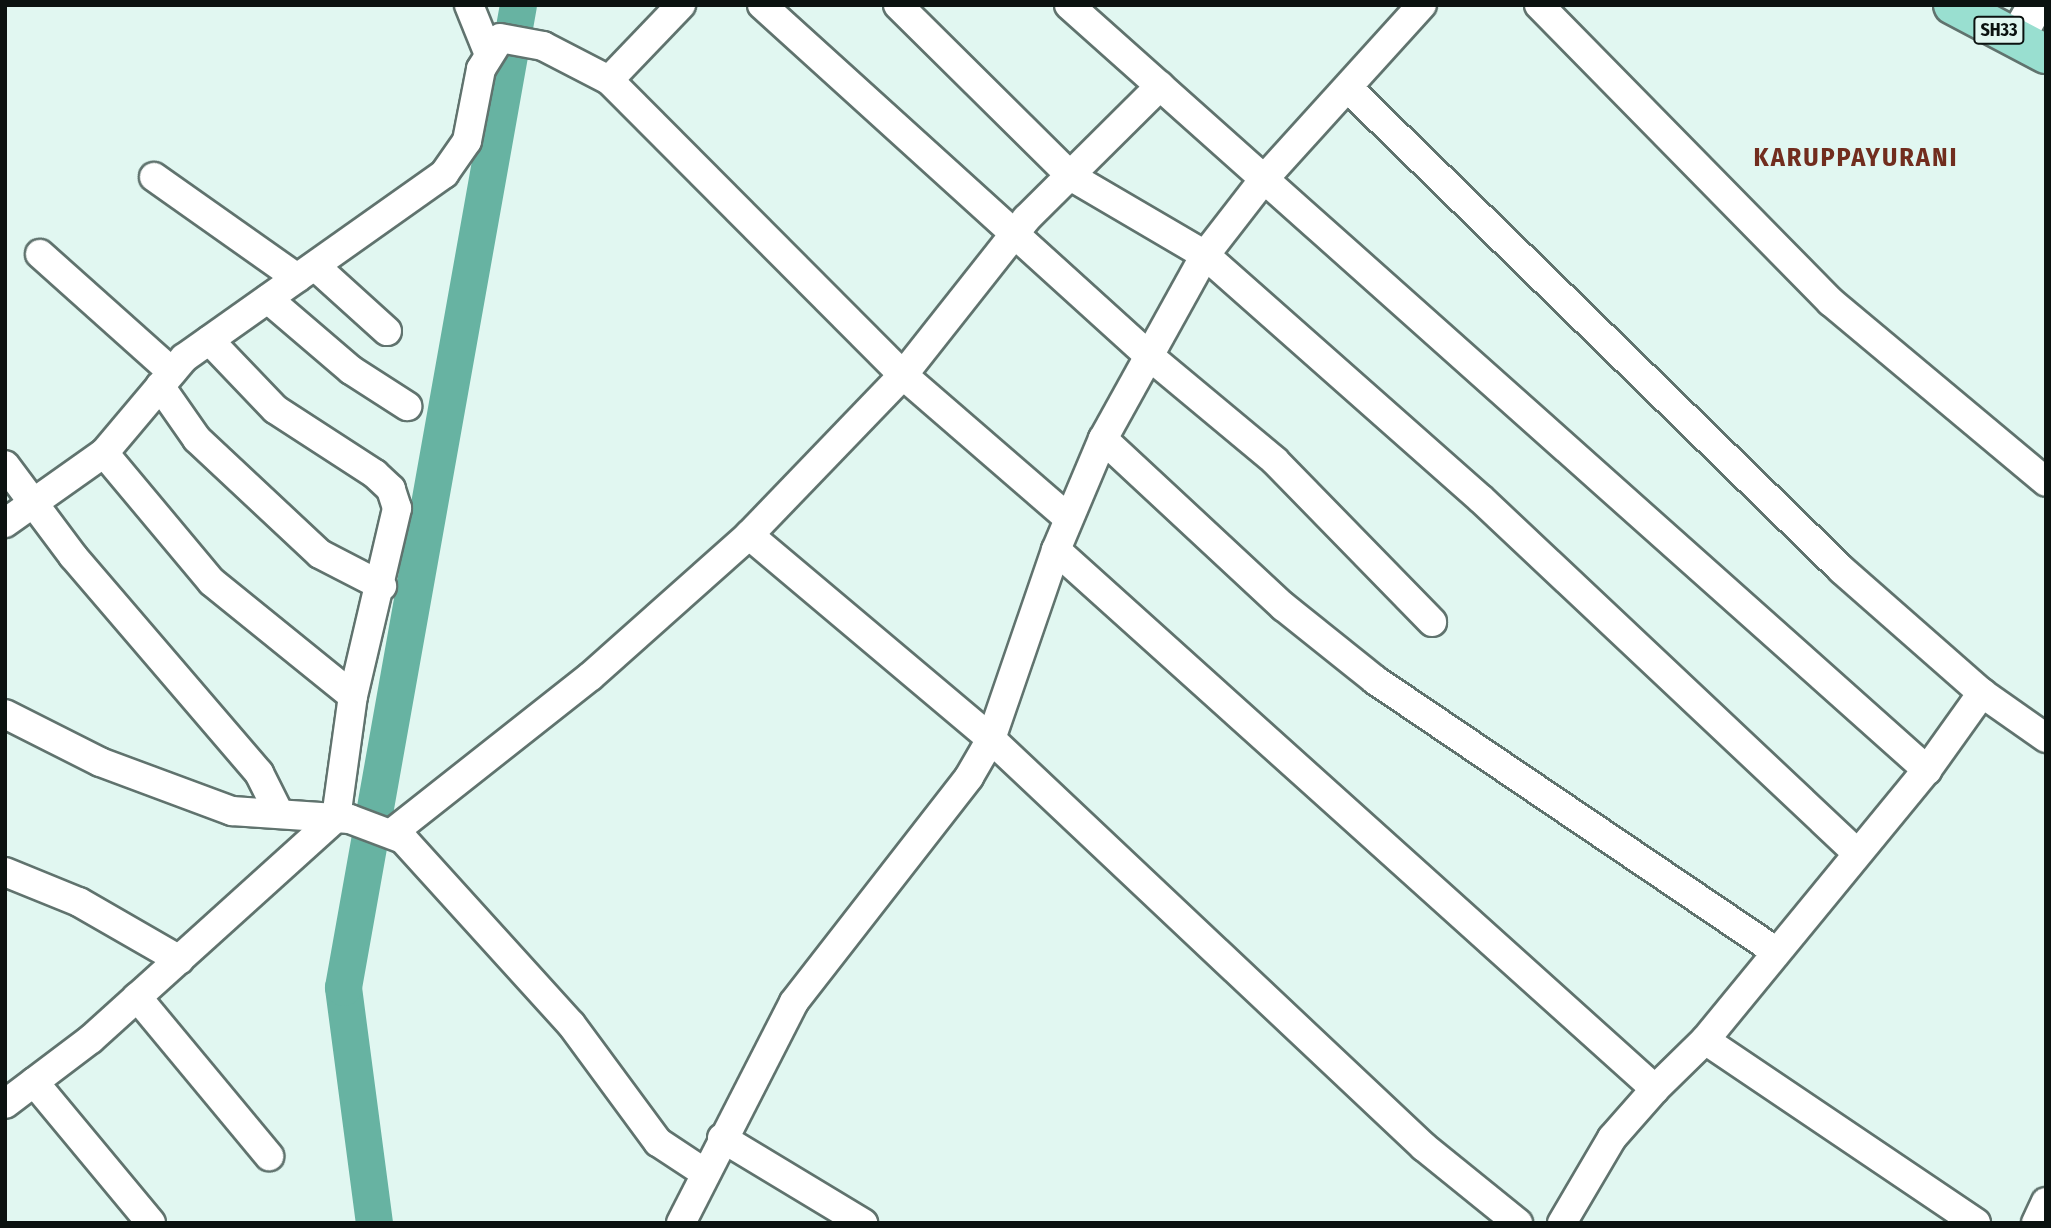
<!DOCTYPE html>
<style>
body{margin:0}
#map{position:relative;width:2051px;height:1228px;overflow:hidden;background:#e1f7f1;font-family:"Fira Sans Condensed",sans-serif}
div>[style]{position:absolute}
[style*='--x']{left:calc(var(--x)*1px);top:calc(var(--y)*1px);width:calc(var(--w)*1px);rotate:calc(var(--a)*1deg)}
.canal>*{height:37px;margin:-18.5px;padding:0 18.5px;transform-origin:18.5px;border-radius:18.5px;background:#67b3a2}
.roads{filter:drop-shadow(2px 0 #60736e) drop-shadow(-2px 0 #60736e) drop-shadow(0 2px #60736e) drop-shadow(0 -2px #60736e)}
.minor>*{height:28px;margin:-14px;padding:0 14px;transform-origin:14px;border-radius:14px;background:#fff}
.tertiary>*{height:35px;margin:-17.5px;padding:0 17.5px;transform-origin:17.5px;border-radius:17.5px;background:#fff}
.primary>*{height:38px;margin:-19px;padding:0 19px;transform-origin:19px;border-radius:19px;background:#99dfd0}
span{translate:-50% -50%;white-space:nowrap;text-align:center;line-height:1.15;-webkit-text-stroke:7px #e1f7f1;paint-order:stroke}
.shield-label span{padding:2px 5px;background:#e1f7f1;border:2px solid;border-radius:5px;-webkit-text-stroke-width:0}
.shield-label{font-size:18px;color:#0b1210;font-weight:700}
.district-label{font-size:26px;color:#712d1e;font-weight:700;letter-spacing:2px}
.frame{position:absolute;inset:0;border:7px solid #0b1210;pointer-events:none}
</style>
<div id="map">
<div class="canal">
<div style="--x:374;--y:1223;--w:238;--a:-97.5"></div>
<div style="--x:343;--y:987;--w:997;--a:-79.9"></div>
</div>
<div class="roads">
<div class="minor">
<div style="--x:469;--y:5;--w:51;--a:68"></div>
<div style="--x:762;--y:5;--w:521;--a:42.2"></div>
<div style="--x:1148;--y:355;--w:165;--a:39.8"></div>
<div style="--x:1275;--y:461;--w:225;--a:45.7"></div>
<div style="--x:898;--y:5;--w:245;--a:44.7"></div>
<div style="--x:1072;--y:177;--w:154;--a:30.4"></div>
<div style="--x:1205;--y:255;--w:368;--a:41.5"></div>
<div style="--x:1481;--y:499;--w:516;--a:43.27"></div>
<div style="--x:1069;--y:5;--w:1150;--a:41.72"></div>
<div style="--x:1539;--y:5;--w:417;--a:45.5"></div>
<div style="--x:1831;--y:302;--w:280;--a:39.9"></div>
<div style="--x:609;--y:80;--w:104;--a:-46.2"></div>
<div style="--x:1349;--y:89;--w:689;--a:44.29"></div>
<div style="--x:1842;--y:570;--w:186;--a:41.3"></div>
<div style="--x:1982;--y:693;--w:78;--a:35.1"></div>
<div style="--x:154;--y:177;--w:175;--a:35.2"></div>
<div style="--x:40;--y:254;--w:177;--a:41.8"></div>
<div style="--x:315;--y:266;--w:97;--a:42.1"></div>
<div style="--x:268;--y:299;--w:109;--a:40.5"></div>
<div style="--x:351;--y:370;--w:67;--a:32.7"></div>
<div style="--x:160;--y:386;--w:65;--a:55.1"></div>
<div style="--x:197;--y:439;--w:168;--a:43.1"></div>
<div style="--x:320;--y:554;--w:70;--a:27.3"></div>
<div style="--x:1103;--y:439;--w:247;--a:42.9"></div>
<div style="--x:1284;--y:607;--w:117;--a:38.7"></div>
<div style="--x:1375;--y:680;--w:485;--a:34.1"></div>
<div style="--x:104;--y:453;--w:168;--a:50.1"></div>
<div style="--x:212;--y:582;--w:181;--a:39"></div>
<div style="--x:5;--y:465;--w:114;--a:53.2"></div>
<div style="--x:73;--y:556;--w:286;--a:49.4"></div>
<div style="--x:259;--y:773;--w:45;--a:63.4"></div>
<div style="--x:5;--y:523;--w:121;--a:-35.3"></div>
<div style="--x:104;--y:453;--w:124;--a:-49.9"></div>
<div style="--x:184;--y:358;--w:319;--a:-35.3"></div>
<div style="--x:444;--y:174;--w:40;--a:-55.1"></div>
<div style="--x:467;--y:141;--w:73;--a:-79"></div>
<div style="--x:481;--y:69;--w:36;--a:-58"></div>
<div style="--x:500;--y:38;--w:44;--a:10.5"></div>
<div style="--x:543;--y:46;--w:74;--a:27.3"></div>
<div style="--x:609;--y:80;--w:416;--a:45.1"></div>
<div style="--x:903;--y:375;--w:218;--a:40.9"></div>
<div style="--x:749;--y:535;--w:317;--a:40.1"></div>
<div style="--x:991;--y:739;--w:595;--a:43.3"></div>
<div style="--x:1424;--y:1147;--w:121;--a:39"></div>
<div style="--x:1056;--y:550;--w:806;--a:41.98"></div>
<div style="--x:1655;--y:1089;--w:70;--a:-44.4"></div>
<div style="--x:1705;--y:1040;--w:327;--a:34"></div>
<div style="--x:5;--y:714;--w:106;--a:26.8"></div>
<div style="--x:100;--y:762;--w:141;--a:20.4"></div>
<div style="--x:232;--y:811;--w:118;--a:3.9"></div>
<div style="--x:350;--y:819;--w:57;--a:20.7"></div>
<div style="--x:403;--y:839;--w:250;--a:47.8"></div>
<div style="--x:571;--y:1024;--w:147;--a:53.6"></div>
<div style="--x:658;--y:1142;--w:56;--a:33.4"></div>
<div style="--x:392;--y:833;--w:253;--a:-38.3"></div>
<div style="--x:591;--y:676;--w:212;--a:-41.7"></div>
<div style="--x:749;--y:535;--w:222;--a:-46.1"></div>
<div style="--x:903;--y:375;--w:199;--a:-51.7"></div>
<div style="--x:1026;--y:219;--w:189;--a:-44.8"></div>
<div style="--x:5;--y:872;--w:80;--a:22.1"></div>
<div style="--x:79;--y:902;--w:116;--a:29.9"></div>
<div style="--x:137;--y:997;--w:207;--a:50.3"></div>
<div style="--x:1705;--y:1040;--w:350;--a:-50.6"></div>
<div style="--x:1927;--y:770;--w:95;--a:-54.5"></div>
<div style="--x:34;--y:1082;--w:183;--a:50.3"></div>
<div style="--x:5;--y:1104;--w:108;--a:-37.1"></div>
<div style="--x:91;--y:1039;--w:330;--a:-42.1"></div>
<div style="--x:336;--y:818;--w:123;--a:-82.1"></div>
<div style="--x:353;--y:696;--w:193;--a:-76.8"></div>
<div style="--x:397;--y:508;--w:20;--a:-108"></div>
<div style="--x:391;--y:489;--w:22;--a:-137"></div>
<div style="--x:375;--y:474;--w:119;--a:-147"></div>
<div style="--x:275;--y:409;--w:95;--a:-133.7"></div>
<div style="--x:722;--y:1138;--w:165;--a:31.1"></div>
<div style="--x:681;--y:1223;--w:248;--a:-62.9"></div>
<div style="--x:794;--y:1002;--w:285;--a:-52.1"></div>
<div style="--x:969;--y:777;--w:44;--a:-59.9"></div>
<div style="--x:991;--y:739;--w:200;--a:-71"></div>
<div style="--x:1056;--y:550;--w:121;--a:-67.1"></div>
<div style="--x:1103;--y:439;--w:210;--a:-61"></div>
<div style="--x:1205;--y:255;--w:96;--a:-52.2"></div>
<div style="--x:1264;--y:179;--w:235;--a:-47.8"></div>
<div style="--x:1562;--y:1223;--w:99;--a:-59.5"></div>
<div style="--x:1612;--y:1138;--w:65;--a:-48.7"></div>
<div style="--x:2036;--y:1223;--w:23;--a:-65"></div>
</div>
<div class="tertiary">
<div style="--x:2016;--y:38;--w:38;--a:-60"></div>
</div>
<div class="primary">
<div style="--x:1953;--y:5;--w:105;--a:27.8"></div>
</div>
</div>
<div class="shield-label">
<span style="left:1999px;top:30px">SH33</span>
</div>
<div class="district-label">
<span style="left:1856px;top:158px">KARUPPAYURANI</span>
</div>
<div class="frame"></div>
</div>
